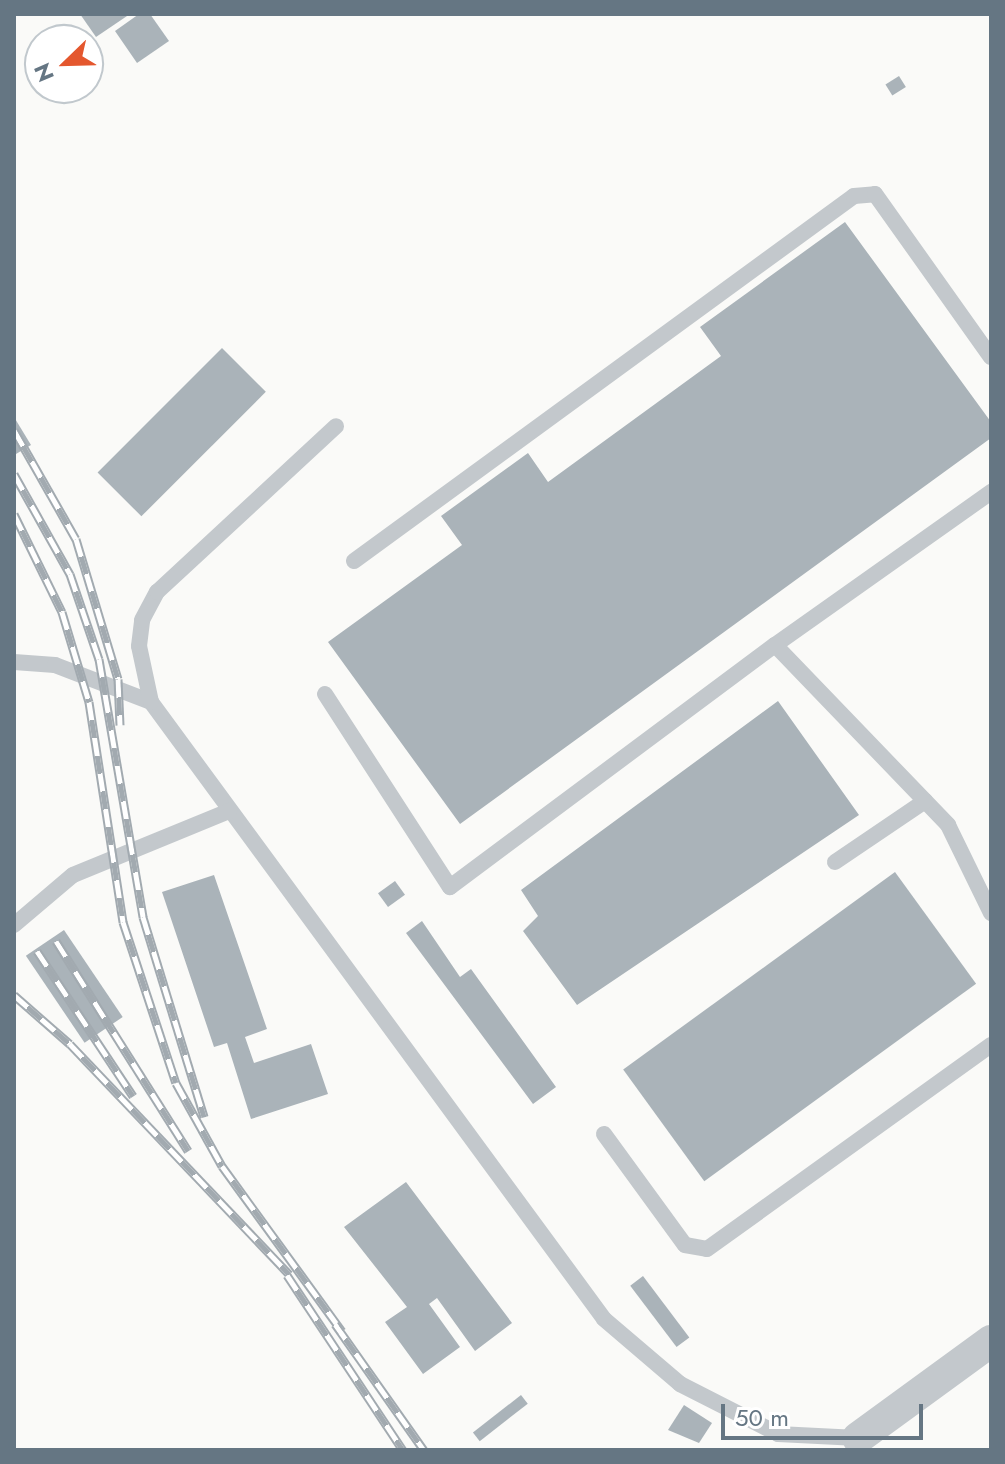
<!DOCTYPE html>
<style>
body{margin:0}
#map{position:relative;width:1005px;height:1464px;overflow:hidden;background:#fafaf8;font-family:Jost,sans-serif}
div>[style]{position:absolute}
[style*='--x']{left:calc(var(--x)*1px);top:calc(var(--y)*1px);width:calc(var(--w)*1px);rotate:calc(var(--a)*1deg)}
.building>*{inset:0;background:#aab3b9;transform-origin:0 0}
.lane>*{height:16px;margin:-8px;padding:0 8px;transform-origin:8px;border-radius:8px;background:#c3c8cc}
.street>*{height:32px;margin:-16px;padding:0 16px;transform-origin:16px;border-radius:16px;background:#c3c8cc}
.rail>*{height:9px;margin-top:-4.5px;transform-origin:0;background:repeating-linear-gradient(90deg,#fff 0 18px,#a2aab0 0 36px);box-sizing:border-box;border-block:2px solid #a2aab0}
span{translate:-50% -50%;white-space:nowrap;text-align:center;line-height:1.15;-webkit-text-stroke:8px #fff;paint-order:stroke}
.frame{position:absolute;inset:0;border:16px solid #657683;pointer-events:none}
.north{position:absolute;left:24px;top:24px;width:80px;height:80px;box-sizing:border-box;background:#fff;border:2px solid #c1c8cd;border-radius:50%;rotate:247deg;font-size:22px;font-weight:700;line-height:32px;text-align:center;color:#657683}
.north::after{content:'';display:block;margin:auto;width:28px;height:36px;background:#e4572e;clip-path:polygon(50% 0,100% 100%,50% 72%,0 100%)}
.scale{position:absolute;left:721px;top:1404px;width:202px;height:36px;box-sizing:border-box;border:4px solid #657683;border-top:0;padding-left:10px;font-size:24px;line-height:28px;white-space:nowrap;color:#657683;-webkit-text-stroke:6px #fff;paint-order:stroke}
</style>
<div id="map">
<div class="building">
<div style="clip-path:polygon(80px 14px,130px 14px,96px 37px)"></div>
<div style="clip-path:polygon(139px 14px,150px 14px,169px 41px,137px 63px,115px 31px)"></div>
<div style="left:899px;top:76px;width:13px;height:16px;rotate:58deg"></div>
<div style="clip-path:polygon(845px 222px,991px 422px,991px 438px,460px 824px,328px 642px,462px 545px,441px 516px,528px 453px,548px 482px,721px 356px,700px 327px)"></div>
<div style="left:222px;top:348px;width:62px;height:176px;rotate:45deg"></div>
<div style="clip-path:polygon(14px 417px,31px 445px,16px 454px,14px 450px)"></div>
<div style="clip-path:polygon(778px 701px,859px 815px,577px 1005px,523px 931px,538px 916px,521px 890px)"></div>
<div style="left:895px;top:872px;width:138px;height:336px;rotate:54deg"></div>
<div style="clip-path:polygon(214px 875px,267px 1029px,245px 1037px,254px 1063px,311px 1044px,328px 1094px,251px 1119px,227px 1043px,214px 1047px,162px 892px)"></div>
<div style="left:395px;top:881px;width:17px;height:21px;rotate:54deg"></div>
<div style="clip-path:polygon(422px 921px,460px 977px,471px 969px,556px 1087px,533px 1104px,406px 933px)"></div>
<div style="left:64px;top:930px;width:105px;height:46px;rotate:56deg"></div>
<div style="clip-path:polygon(406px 1182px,512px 1323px,475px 1351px,437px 1298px,429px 1304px,460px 1347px,423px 1374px,385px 1322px,407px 1307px,344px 1227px)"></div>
<div style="left:643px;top:1276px;width:77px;height:16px;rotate:53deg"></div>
<div style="left:521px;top:1395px;width:11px;height:61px;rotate:52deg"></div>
<div style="clip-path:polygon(684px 1405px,712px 1423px,699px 1443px,668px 1430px)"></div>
</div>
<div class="lane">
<div style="--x:354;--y:561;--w:619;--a:-36.13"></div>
<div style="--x:854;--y:196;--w:21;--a:-5"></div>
<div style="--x:875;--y:194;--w:200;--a:54.6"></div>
<div style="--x:775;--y:645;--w:265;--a:-35.3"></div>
<div style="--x:14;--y:662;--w:41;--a:4.2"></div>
<div style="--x:55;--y:665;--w:103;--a:21.1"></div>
<div style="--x:151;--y:702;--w:765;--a:53.71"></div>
<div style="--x:604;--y:1319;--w:100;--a:40.5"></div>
<div style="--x:680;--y:1384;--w:110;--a:27"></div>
<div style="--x:778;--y:1434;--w:80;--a:2.9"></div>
<div style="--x:858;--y:1438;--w:8;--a:113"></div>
<div style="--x:325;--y:694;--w:230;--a:57.1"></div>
<div style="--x:450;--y:887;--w:405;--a:-36.7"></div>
<div style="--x:775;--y:645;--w:250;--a:46.1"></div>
<div style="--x:948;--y:825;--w:98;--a:64"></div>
<div style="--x:151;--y:702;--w:57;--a:-102.1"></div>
<div style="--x:139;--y:646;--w:26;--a:-83"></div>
<div style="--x:142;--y:620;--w:32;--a:-62"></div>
<div style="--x:157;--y:592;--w:244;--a:-42.8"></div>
<div style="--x:835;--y:862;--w:109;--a:-34.1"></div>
<div style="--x:14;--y:925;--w:77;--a:-40.3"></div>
<div style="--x:73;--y:875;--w:169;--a:-22.3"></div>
<div style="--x:604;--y:1134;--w:137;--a:53.9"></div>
<div style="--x:685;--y:1245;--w:22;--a:10"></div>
<div style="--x:707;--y:1249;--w:350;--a:-35.7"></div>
</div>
<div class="street">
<div style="--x:858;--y:1438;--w:165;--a:-36.1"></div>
</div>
<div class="rail">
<div style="--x:14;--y:430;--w:125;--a:60.4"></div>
<div style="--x:76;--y:539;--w:146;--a:73.3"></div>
<div style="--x:118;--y:679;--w:46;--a:87.5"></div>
<div style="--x:14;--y:474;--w:115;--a:60.8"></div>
<div style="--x:70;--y:574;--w:90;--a:71.2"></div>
<div style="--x:99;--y:659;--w:262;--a:80.3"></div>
<div style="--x:143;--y:917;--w:209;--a:73"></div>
<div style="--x:14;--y:514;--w:109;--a:63.9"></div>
<div style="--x:62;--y:612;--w:94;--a:73.3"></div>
<div style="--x:89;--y:702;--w:223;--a:81.2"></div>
<div style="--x:123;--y:922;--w:169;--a:71.8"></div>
<div style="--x:176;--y:1083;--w:95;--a:61"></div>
<div style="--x:222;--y:1166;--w:204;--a:54"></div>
<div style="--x:56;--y:941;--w:248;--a:57.8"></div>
<div style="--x:37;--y:951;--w:174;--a:56.5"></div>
<div style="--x:14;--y:995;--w:74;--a:41.2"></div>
<div style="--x:70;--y:1044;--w:318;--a:46.4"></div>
<div style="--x:287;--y:1275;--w:210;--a:56.5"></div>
<div style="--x:335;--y:1324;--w:154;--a:54.8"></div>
</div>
<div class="frame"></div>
<div class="north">N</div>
<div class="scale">50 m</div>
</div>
